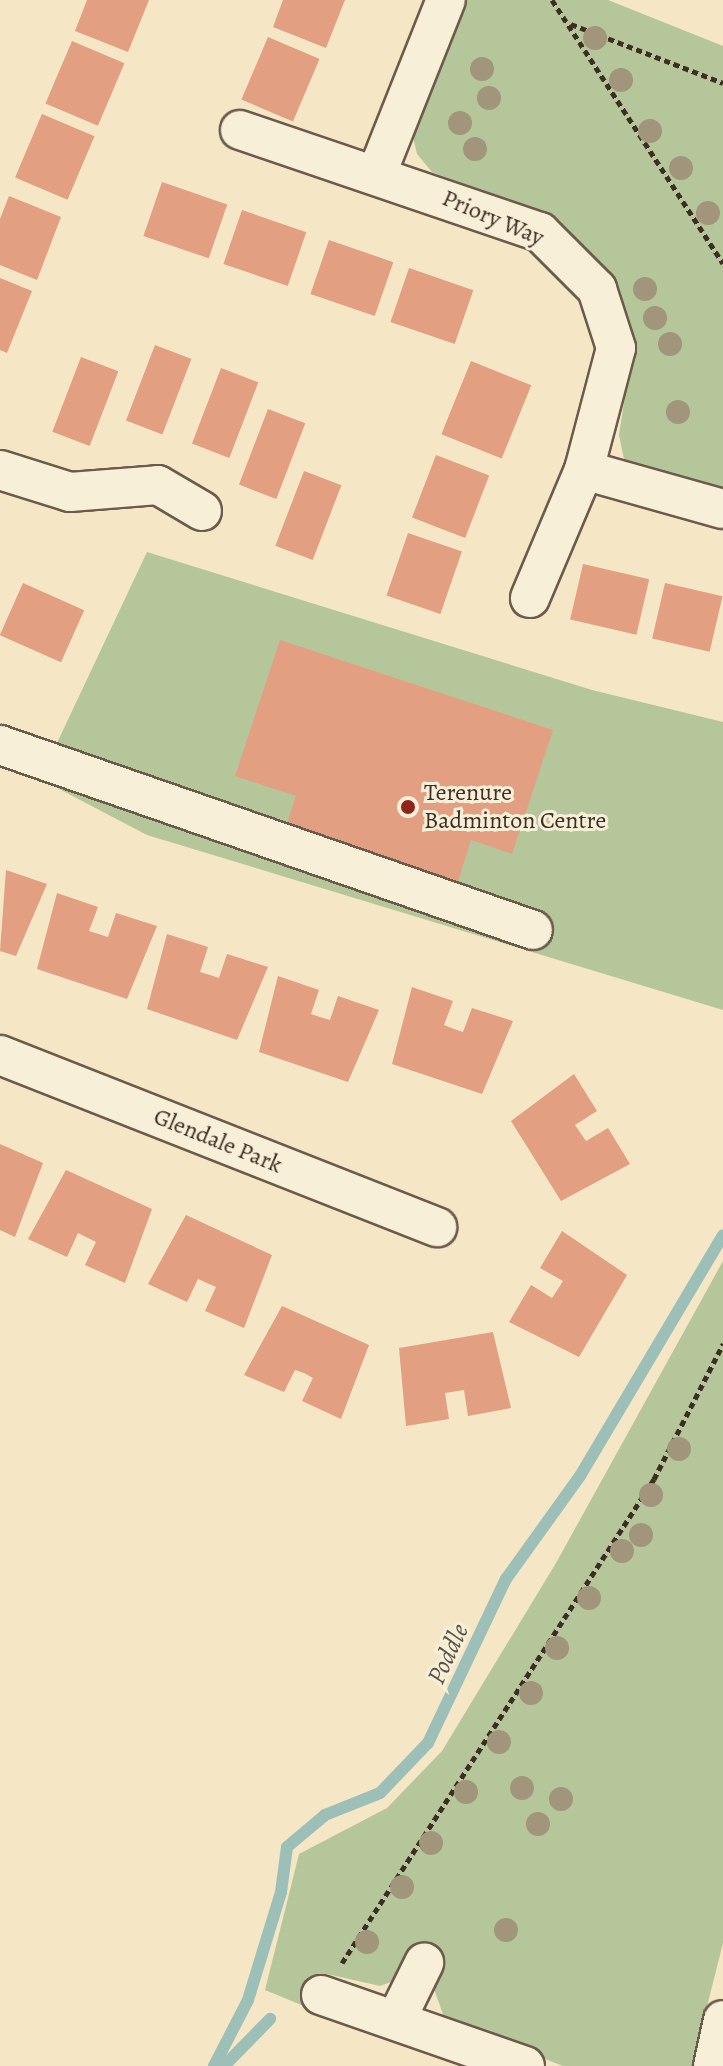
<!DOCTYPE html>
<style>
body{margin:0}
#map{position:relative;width:723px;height:2066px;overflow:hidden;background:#f5e6c5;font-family:Alegreya,serif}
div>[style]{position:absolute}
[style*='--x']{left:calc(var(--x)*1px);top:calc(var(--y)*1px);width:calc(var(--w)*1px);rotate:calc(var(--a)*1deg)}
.green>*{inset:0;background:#b5c69a}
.stream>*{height:12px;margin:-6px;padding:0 6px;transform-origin:6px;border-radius:6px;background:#9cbfb7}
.building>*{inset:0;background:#e39f81;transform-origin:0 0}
.path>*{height:5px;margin-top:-2.5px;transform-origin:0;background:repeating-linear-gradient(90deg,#3e2d22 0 6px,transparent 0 10px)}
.roads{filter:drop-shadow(2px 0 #6c5b4b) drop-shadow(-2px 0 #6c5b4b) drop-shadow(0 2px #6c5b4b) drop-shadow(0 -2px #6c5b4b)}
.minor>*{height:38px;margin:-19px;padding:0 19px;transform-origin:19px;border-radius:19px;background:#f8efd9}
.trees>*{width:24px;height:24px;margin:-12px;border-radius:50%;background:#a1957c}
.dots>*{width:22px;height:22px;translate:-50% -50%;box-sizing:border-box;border:4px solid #f8efd9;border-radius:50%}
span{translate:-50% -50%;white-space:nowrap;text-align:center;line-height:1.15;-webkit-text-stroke:6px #f8efd9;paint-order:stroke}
.street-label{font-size:24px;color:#3e2d22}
.poi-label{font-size:24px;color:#3e2d22}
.left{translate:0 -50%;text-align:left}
.water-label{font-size:26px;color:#565247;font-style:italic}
</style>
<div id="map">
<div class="green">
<div style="clip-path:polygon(461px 0,608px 0,723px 46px,723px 492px,625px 464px,619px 435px,631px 356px,612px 287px,592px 256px,539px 212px,432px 172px,417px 154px,412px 133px)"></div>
<div style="clip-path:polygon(147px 552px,592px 690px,723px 722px,723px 1010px,147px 835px,40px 779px)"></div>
<div style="clip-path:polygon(723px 1261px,723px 1943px,692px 2066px,563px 2066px,445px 2020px,434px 1989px,442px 1963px,380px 1986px,327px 1974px,311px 2009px,265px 1990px,299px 1854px,387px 1808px,442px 1751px,556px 1563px)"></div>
</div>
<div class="stream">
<div style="--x:214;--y:2066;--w:74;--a:-62.7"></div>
<div style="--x:248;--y:2000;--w:113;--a:-73"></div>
<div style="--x:281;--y:1892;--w:45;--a:-82.4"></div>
<div style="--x:287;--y:1847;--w:50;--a:-40.1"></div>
<div style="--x:325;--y:1815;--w:59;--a:-21.8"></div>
<div style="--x:380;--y:1793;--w:69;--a:-46.2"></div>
<div style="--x:428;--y:1743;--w:182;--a:-64.6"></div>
<div style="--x:506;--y:1579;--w:127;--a:-54.3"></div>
<div style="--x:580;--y:1476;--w:280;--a:-59.3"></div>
<div style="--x:224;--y:2066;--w:66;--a:-45.6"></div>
</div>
<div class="building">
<div style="clip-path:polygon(87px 0,149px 0,128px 52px,75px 31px)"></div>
<div style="clip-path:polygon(283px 0,345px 0,326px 48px,273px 27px)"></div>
<div style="left:268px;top:37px;width:56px;height:68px;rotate:23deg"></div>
<div style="left:72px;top:41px;width:57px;height:68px;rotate:23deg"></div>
<div style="left:42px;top:114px;width:57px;height:69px;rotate:23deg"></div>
<div style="left:162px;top:182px;width:69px;height:57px;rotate:19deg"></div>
<div style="clip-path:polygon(9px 196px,61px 217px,37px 280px,0 265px,0 219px)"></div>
<div style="left:242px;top:210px;width:68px;height:57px;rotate:19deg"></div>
<div style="left:329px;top:240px;width:68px;height:57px;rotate:19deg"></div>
<div style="left:409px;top:268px;width:68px;height:57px;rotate:19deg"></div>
<div style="clip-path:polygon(0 278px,32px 291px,7px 353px,0 350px)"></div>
<div style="left:155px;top:345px;width:39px;height:81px;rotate:21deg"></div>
<div style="left:81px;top:357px;width:40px;height:80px;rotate:21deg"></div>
<div style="left:471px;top:361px;width:65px;height:79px;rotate:22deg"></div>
<div style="left:221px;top:368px;width:40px;height:81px;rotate:21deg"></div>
<div style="left:268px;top:409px;width:40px;height:81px;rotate:21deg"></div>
<div style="left:436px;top:455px;width:57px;height:67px;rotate:21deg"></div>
<div style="left:304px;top:471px;width:40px;height:80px;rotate:21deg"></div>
<div style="left:408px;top:533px;width:57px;height:66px;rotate:19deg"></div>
<div style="left:583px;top:564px;width:68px;height:57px;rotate:13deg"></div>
<div style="left:23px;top:583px;width:67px;height:57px;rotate:24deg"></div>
<div style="left:665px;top:583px;width:59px;height:57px;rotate:13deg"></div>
<div style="clip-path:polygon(280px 640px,553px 730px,512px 854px,471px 840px,456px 888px,284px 832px,296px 796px,235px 776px)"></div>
<div style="clip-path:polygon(6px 870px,47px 884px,16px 956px,0 951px)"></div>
<div style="clip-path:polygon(57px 893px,98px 907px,89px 931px,108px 937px,116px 913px,157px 926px,127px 999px,37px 969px)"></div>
<div style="clip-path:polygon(167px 934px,208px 947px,200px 972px,210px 975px,219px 978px,227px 954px,268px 967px,237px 1040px,147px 1009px)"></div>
<div style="clip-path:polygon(278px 976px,319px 990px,311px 1014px,320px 1017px,330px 1020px,338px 996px,379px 1010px,348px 1082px,259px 1052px)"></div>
<div style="clip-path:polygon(412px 987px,453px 1001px,444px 1025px,454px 1029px,463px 1032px,472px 1008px,513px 1021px,482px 1094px,392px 1064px)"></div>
<div style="clip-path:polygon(574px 1074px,597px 1111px,575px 1125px,586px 1141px,608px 1128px,630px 1164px,561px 1201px,511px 1121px)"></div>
<div style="clip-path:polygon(0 1144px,43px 1163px,15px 1237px,0 1230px)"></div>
<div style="clip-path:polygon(66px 1170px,152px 1209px,125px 1283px,85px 1265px,96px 1242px,78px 1233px,67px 1257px,28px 1239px)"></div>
<div style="clip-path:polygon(186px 1215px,272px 1255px,244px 1328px,205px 1311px,216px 1287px,198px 1279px,187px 1302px,148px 1284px)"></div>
<div style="clip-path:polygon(562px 1231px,627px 1275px,579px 1357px,509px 1322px,531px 1285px,552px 1298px,558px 1289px,563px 1281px,540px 1268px)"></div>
<div style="clip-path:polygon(282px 1306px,369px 1345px,341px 1419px,302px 1401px,313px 1378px,304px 1373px,295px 1370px,284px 1392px,244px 1375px)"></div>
<div style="clip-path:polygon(493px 1332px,511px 1408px,468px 1416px,464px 1390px,445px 1393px,449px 1419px,406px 1426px,399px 1348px)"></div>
</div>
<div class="path">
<div style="--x:552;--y:0;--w:314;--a:57"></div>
<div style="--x:571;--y:24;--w:163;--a:21.2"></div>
<div style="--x:342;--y:1963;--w:576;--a:-57.19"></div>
<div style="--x:654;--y:1479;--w:152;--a:-62.9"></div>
</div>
<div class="roads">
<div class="minor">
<div style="--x:240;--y:130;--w:317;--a:18.8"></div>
<div style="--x:540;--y:232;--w:81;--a:45"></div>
<div style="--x:597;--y:289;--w:62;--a:72.1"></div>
<div style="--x:616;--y:348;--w:126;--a:104.7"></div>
<div style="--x:584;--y:470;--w:139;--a:112.9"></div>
<div style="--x:377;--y:173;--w:186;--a:-68.3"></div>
<div style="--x:0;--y:470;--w:73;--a:17.4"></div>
<div style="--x:70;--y:492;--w:88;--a:-4.5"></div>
<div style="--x:158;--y:485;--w:51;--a:30.6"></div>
<div style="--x:584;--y:470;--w:144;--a:15.7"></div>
<div style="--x:0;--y:745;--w:564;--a:19.14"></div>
<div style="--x:0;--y:1055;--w:470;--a:21.5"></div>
<div style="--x:321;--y:1995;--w:216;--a:19.2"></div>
<div style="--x:396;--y:2020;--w:64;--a:-63.8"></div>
<div style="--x:713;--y:2066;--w:47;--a:-77.7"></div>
</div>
</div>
<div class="trees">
<div style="left:595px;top:38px"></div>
<div style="left:482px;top:69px"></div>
<div style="left:621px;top:80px"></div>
<div style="left:489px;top:98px"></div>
<div style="left:460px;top:123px"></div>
<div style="left:650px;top:131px"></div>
<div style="left:475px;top:149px"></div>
<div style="left:681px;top:168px"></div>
<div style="left:708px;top:213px"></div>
<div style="left:645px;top:289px"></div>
<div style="left:655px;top:318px"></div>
<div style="left:670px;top:344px"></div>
<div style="left:678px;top:412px"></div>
<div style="left:679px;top:1449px"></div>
<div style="left:651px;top:1495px"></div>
<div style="left:641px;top:1535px"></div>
<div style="left:622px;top:1551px"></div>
<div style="left:589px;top:1598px"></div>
<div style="left:557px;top:1648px"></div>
<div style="left:531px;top:1693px"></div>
<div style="left:499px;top:1742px"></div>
<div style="left:522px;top:1788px"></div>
<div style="left:466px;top:1792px"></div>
<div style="left:561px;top:1799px"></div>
<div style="left:538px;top:1824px"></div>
<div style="left:431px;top:1843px"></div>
<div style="left:402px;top:1887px"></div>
<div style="left:506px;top:1930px"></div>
<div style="left:367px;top:1942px"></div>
</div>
<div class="dots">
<div style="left:408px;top:807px;background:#8f2418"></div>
</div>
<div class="street-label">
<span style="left:493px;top:218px;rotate:23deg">Priory Way</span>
<span style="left:218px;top:1141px;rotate:22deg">Glendale Park</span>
</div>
<div class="poi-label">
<span class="left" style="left:424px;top:807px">Terenure<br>Badminton Centre</span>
</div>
<div class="water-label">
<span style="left:448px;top:1654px;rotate:-65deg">Poddle</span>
</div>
</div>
